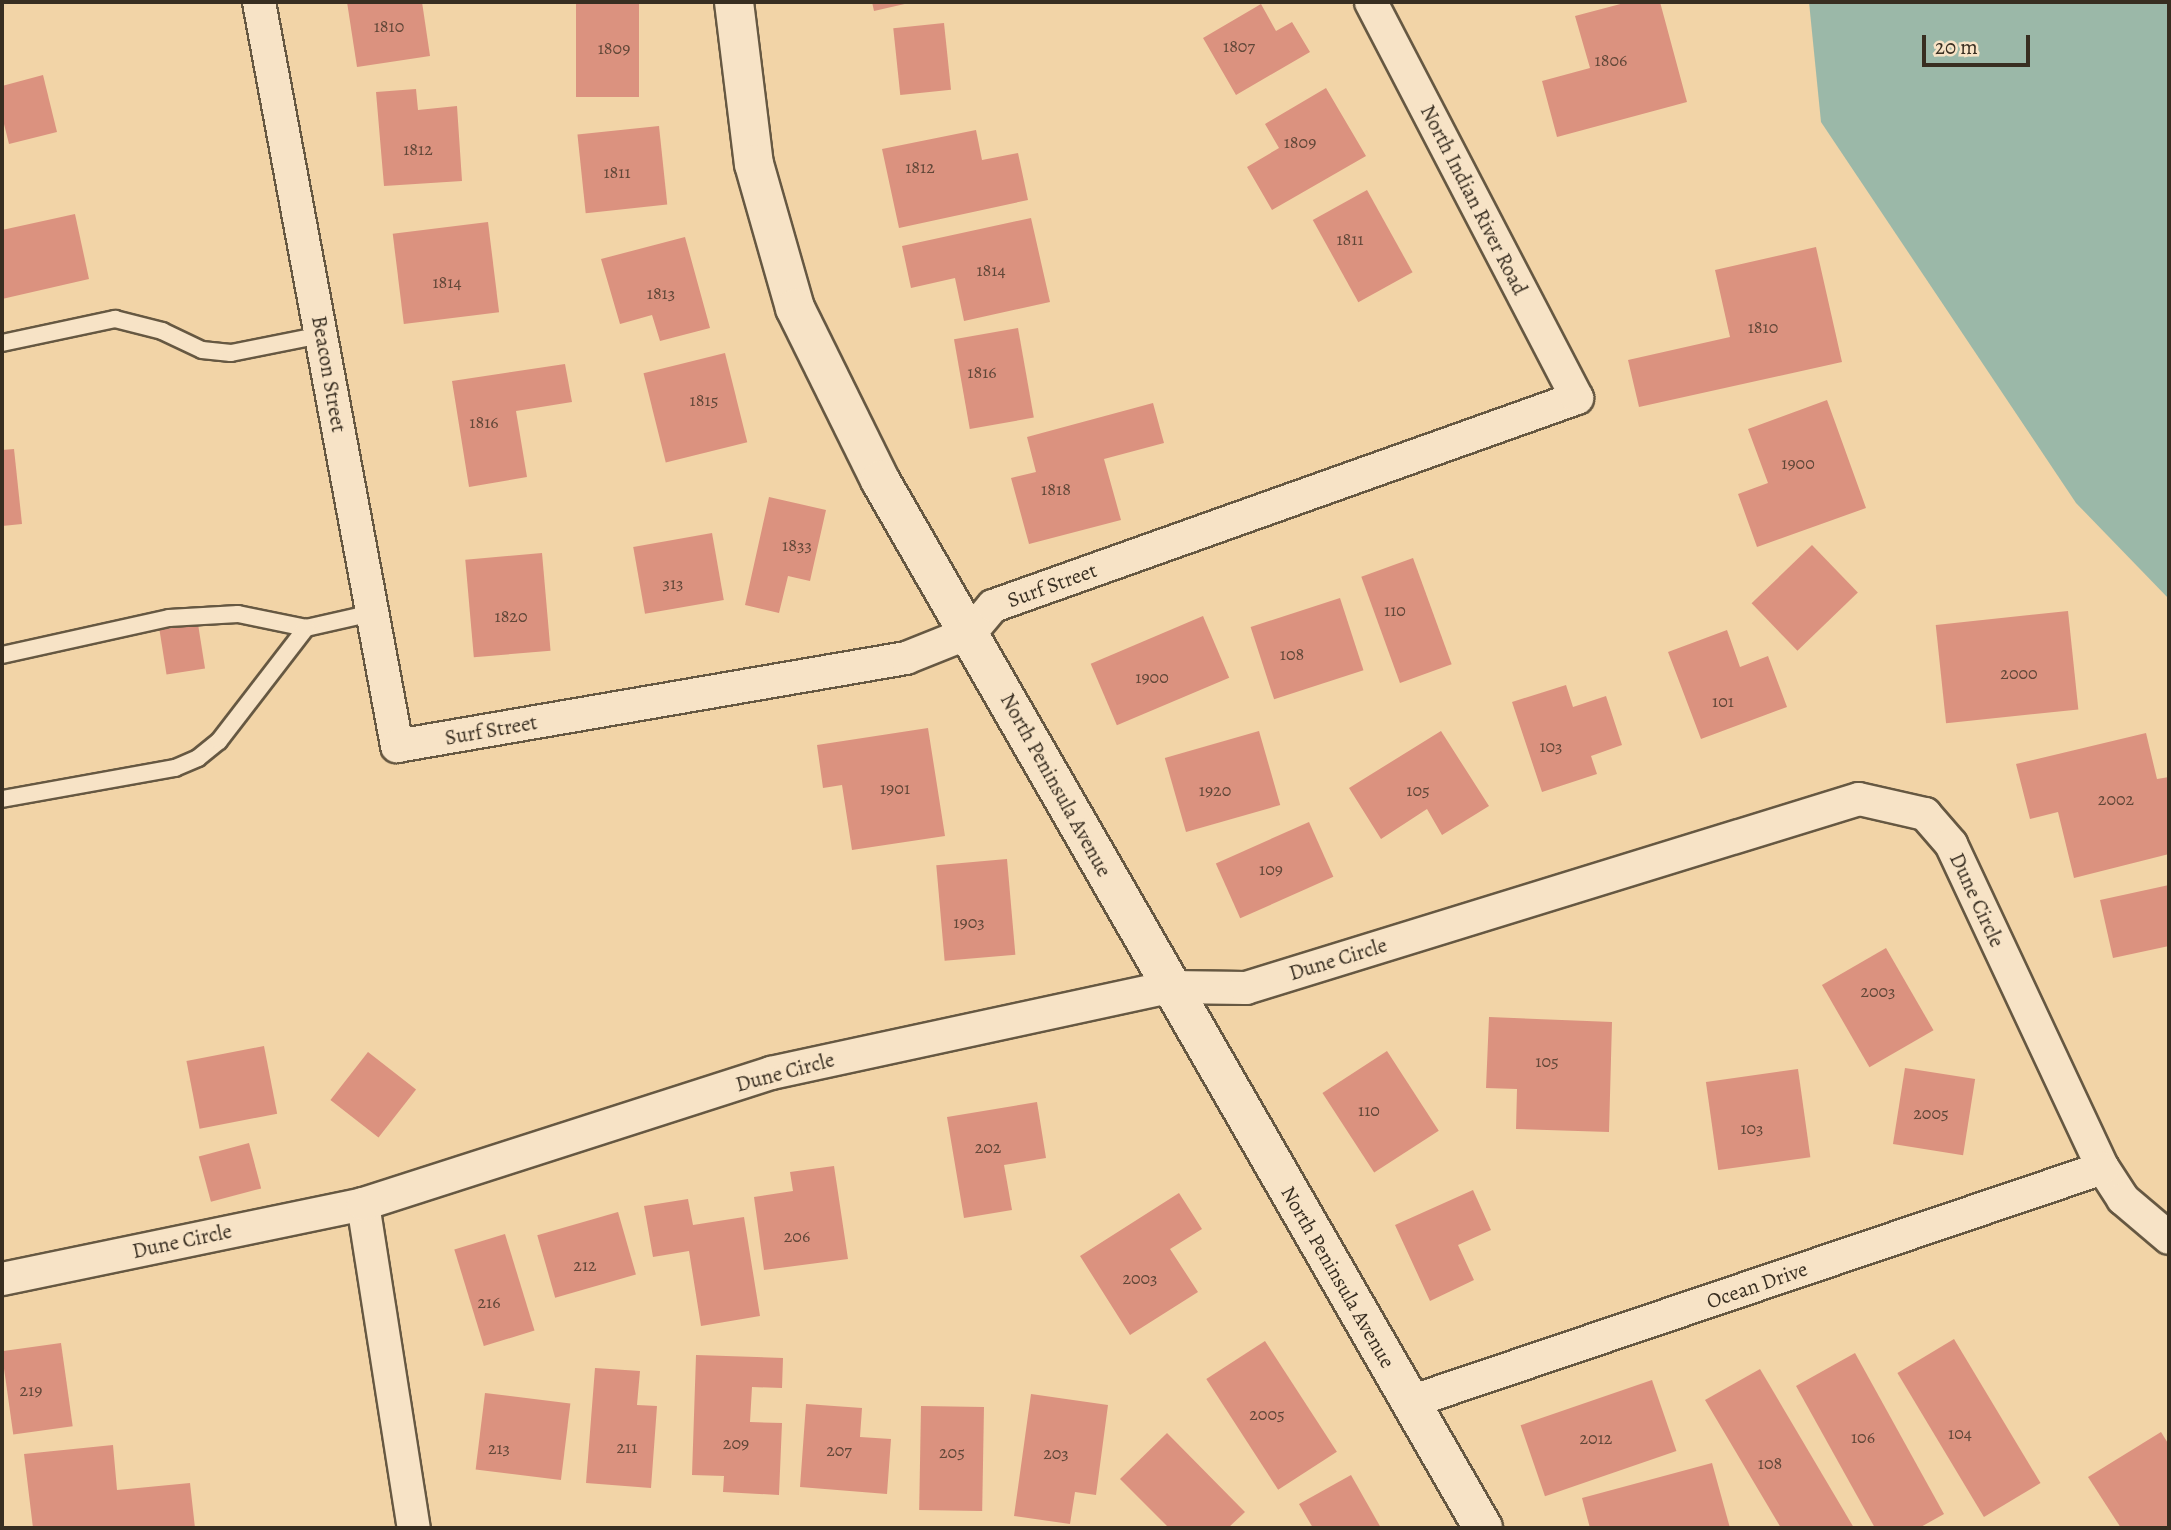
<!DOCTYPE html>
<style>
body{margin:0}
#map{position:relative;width:2171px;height:1530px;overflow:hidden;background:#f2d4a7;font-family:Alegreya,serif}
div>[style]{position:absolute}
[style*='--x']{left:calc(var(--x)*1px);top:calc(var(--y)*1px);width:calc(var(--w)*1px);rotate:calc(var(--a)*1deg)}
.water>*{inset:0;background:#9bb8a8}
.building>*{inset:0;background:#db927f;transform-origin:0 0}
.roads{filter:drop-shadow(2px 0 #665842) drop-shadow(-2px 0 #665842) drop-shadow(0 2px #665842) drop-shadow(0 -2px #665842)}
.lane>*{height:16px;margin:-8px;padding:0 8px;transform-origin:8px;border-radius:8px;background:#f7e3c6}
.street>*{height:32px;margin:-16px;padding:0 16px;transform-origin:16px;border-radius:16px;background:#f7e3c6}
.secondary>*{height:38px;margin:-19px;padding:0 19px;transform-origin:19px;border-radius:19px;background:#f7e3c6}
span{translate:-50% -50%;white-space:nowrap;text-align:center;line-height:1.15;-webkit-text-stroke:5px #f7e3c6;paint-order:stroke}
.number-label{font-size:18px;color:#614738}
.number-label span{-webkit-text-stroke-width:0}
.street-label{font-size:21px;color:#382e21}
.frame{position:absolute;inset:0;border:4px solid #382e21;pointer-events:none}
.scale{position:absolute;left:1922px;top:35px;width:108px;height:32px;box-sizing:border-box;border:4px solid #382e21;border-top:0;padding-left:9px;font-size:21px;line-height:24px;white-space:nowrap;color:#382e21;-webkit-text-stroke:5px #f7e3c6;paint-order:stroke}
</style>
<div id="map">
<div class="water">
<div style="clip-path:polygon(1809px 2px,2169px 2px,2169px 599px,2076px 503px,1821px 122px)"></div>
</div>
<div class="building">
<div style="clip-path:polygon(347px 2px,422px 2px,430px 56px,357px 67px)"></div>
<div style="left:576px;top:2px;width:63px;height:95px"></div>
<div style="clip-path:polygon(872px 2px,909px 2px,909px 3px,874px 11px)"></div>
<div style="clip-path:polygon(1628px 2px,1660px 2px,1687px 102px,1557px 137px,1542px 81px,1590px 68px,1575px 16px)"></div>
<div style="clip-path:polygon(1261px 4px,1276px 31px,1292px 22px,1310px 52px,1236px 95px,1203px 38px)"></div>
<div style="left:944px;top:23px;width:67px;height:51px;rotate:84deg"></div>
<div style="clip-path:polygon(43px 75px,57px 132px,9px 144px,2px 116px,2px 86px)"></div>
<div style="clip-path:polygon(1326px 88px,1366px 156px,1272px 210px,1247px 167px,1279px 148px,1265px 124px)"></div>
<div style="clip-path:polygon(416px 89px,418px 110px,457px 106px,462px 181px,384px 186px,376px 92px)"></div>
<div style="left:659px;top:126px;width:79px;height:82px;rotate:84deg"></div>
<div style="clip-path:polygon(976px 130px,982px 160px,1018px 153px,1028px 200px,899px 228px,882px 149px)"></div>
<div style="left:1367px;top:190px;width:94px;height:62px;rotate:61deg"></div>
<div style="clip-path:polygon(75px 214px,89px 279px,2px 299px,2px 230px)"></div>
<div style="clip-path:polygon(1031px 218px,1050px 302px,964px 321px,955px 278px,911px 288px,902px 246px)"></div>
<div style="left:488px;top:222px;width:91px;height:96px;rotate:83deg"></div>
<div style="clip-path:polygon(685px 237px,710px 328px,660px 341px,652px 315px,620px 324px,601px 259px)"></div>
<div style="clip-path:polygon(1816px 247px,1842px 362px,1639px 407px,1628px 360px,1730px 337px,1715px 270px)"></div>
<div style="left:1018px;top:328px;width:91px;height:65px;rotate:80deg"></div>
<div style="left:725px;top:353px;width:92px;height:84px;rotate:76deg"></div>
<div style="clip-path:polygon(565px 364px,572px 402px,516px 411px,527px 477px,469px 487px,452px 381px)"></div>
<div style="clip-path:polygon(1827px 400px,1866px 508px,1757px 547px,1738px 494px,1768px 483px,1748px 429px)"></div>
<div style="clip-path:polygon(1153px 403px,1164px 443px,1104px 459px,1121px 520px,1029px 544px,1011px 478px,1036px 472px,1027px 437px)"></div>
<div style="clip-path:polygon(14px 449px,22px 524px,2px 526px,2px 450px)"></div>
<div style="clip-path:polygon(769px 497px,826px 510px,810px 581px,788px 576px,779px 613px,745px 605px)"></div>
<div style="left:712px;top:533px;width:68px;height:80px;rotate:80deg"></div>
<div style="left:1812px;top:545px;width:66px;height:84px;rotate:46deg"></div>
<div style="left:542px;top:553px;width:98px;height:77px;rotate:85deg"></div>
<div style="left:1413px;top:558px;width:113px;height:55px;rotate:70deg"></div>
<div style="left:1340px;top:598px;width:76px;height:94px;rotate:72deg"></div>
<div style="left:2068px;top:611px;width:99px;height:133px;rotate:84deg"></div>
<div style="left:1203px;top:616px;width:67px;height:122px;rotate:67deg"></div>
<div style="left:198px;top:624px;width:45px;height:39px;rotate:81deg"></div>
<div style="clip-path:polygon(1727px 630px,1740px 667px,1768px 656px,1787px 707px,1701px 739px,1668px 652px)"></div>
<div style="clip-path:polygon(1566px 685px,1573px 707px,1606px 696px,1622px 745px,1591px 756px,1597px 774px,1542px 792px,1512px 702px)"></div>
<div style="clip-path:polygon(928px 728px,945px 836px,852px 850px,842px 785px,823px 788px,817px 745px)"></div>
<div style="left:1259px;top:731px;width:77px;height:98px;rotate:74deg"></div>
<div style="clip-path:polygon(1441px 731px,1489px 806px,1442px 835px,1427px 809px,1381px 839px,1349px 788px)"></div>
<div style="clip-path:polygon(2146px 733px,2157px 779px,2169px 777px,2169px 854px,2074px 878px,2058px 812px,2030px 819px,2016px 764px)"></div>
<div style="left:1309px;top:822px;width:60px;height:102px;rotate:66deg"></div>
<div style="left:1007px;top:859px;width:96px;height:71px;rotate:85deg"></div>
<div style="clip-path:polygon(2169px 885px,2169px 946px,2113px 958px,2100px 900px)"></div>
<div style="left:1886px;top:948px;width:95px;height:74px;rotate:60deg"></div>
<div style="clip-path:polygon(1489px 1017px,1612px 1022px,1609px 1132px,1516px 1129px,1517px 1089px,1486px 1088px)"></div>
<div style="left:264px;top:1046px;width:69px;height:79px;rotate:79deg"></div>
<div style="left:1387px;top:1051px;width:95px;height:77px;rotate:57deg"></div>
<div style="left:368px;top:1052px;width:61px;height:61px;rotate:38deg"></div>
<div style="left:1905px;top:1068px;width:71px;height:77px;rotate:9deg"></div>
<div style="left:1798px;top:1069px;width:89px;height:93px;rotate:82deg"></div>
<div style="clip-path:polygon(1037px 1102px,1046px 1158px,1004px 1165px,1012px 1210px,964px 1218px,947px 1117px)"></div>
<div style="left:249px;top:1143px;width:47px;height:52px;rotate:75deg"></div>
<div style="clip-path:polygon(834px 1166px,848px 1259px,764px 1270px,754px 1197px,793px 1191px,790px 1172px)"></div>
<div style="clip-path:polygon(1473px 1190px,1491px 1230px,1458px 1245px,1474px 1280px,1430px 1301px,1395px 1225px)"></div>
<div style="clip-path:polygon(1179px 1193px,1202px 1229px,1170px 1249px,1198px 1292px,1130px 1335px,1080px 1256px)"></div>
<div style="clip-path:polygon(688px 1199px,693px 1225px,744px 1217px,760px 1316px,701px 1326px,689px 1251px,653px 1257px,644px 1206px)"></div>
<div style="left:618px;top:1212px;width:65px;height:84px;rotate:74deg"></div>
<div style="left:505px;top:1234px;width:101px;height:53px;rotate:73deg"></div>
<div style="left:1954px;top:1339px;width:168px;height:66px;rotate:59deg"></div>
<div style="left:1265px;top:1341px;width:132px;height:70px;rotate:57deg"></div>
<div style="left:61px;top:1343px;width:84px;height:60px;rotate:82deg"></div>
<div style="clip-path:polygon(1855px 1353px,1944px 1514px,1919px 1528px,1875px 1528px,1796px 1386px)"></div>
<div style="clip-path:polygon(696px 1355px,783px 1358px,782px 1388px,752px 1387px,750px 1422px,782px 1423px,779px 1495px,723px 1492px,724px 1476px,692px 1475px)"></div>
<div style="clip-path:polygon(595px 1368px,640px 1371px,637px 1405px,657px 1406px,651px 1488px,586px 1483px)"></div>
<div style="clip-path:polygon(1760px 1369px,1854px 1528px,1781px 1528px,1705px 1400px)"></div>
<div style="left:1652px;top:1380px;width:75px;height:139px;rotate:71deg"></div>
<div style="left:485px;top:1393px;width:86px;height:77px;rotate:7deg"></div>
<div style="clip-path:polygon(1031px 1394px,1108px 1405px,1096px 1495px,1075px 1492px,1070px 1524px,1014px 1516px)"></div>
<div style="clip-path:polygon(806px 1404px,862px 1408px,860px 1437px,891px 1439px,887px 1494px,800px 1487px)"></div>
<div style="left:921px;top:1406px;width:63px;height:104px;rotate:1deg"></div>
<div style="clip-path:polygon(2161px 1432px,2169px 1445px,2169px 1528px,2121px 1528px,2088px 1477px)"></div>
<div style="clip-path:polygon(1167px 1433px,1245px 1512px,1228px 1528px,1169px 1528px,1120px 1479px)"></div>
<div style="clip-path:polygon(113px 1445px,117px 1490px,190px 1483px,195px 1528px,33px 1528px,24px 1454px)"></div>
<div style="clip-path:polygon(1712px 1463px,1730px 1528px,1590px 1528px,1582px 1498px)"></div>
<div style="clip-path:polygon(1351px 1475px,1381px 1528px,1313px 1528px,1299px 1504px)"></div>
</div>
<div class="roads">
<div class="lane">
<div style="--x:2;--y:343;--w:116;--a:-12"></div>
<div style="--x:115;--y:319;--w:49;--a:14.3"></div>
<div style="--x:162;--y:331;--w:44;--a:25.4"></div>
<div style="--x:202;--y:350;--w:29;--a:6"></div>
<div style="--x:231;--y:353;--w:92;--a:-11.3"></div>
<div style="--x:2;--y:655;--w:171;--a:-12.5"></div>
<div style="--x:169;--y:618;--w:69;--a:-3.3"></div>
<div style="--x:238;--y:614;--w:69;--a:11.6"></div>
<div style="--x:306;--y:628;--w:68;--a:-12.8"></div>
<div style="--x:2;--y:799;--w:176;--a:-10.2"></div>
<div style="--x:175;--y:768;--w:25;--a:-23"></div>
<div style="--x:198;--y:758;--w:27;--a:-39"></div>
<div style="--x:219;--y:741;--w:143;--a:-52.4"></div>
</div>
<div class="street">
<div style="--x:259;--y:2;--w:757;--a:79.49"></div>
<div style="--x:397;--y:746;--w:517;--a:-9.81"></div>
<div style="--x:906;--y:658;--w:70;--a:-21.8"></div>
<div style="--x:971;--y:632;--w:34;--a:-50"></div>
<div style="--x:993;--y:606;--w:620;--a:-19.6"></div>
<div style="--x:1577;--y:398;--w:446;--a:-117.5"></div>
<div style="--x:363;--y:1204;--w:328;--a:81.1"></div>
<div style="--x:2;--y:1279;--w:369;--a:-11.7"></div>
<div style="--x:363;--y:1204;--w:429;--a:-17.8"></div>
<div style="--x:771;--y:1073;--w:408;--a:-12.2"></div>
<div style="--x:1170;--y:987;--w:76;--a:0.8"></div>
<div style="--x:1246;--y:988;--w:641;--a:-17.14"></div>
<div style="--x:1859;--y:799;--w:68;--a:12.8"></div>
<div style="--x:1925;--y:814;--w:40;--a:49"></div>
<div style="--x:1951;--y:844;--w:358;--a:64.9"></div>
<div style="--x:2103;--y:1168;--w:37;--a:57"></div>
<div style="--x:2123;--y:1199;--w:60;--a:40.3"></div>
<div style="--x:1410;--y:1402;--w:731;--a:-18.66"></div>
</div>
<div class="secondary">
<div style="--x:734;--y:2;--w:163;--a:83"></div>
<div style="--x:754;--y:164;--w:150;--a:74.1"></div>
<div style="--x:795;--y:308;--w:192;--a:63.7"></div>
<div style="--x:880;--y:480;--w:1209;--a:60.08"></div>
</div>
</div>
<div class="number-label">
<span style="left:389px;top:26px">1810</span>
<span style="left:1239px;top:46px">1807</span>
<span style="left:614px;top:48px">1809</span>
<span style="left:1611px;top:60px">1806</span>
<span style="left:1300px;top:142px">1809</span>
<span style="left:418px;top:149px">1812</span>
<span style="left:920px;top:167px">1812</span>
<span style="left:617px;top:172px">1811</span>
<span style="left:1350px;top:239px">1811</span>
<span style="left:991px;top:270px">1814</span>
<span style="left:447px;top:282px">1814</span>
<span style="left:661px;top:293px">1813</span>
<span style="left:1763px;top:327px">1810</span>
<span style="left:982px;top:372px">1816</span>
<span style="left:704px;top:400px">1815</span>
<span style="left:484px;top:422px">1816</span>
<span style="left:1798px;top:463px">1900</span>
<span style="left:1056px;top:489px">1818</span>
<span style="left:797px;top:545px">1833</span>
<span style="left:673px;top:583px">313</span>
<span style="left:1395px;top:610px">110</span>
<span style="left:511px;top:616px">1820</span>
<span style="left:1292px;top:654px">108</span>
<span style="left:2019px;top:673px">2000</span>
<span style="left:1152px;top:677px">1900</span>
<span style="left:1723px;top:701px">101</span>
<span style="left:1551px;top:746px">103</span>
<span style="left:895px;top:788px">1901</span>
<span style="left:1215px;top:790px">1920</span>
<span style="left:1418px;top:790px">105</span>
<span style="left:2116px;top:799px">2002</span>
<span style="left:1271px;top:869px">109</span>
<span style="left:969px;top:922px">1903</span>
<span style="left:1878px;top:991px">2003</span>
<span style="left:1547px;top:1061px">105</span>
<span style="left:1369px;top:1110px">110</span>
<span style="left:1931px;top:1113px">2005</span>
<span style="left:1752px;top:1128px">103</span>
<span style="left:988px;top:1147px">202</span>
<span style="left:797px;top:1236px">206</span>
<span style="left:585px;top:1265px">212</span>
<span style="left:1140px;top:1278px">2003</span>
<span style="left:489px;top:1302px">216</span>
<span style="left:31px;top:1390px">219</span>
<span style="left:1267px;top:1414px">2005</span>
<span style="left:1960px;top:1433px">104</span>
<span style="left:1863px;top:1437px">106</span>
<span style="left:1596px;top:1438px">2012</span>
<span style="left:736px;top:1443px">209</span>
<span style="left:627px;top:1447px">211</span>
<span style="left:499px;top:1448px">213</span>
<span style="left:839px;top:1450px">207</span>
<span style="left:952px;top:1452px">205</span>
<span style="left:1056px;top:1453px">203</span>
<span style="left:1770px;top:1463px">108</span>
</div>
<div class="street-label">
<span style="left:1474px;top:200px;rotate:63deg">North Indian River Road</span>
<span style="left:329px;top:374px;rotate:80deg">Beacon Street</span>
<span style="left:1052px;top:585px;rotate:-20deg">Surf Street</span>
<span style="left:491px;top:730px;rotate:-10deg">Surf Street</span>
<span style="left:1056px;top:785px;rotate:61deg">North Peninsula Avenue</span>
<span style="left:1977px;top:900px;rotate:65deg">Dune Circle</span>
<span style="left:1338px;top:959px;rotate:-17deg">Dune Circle</span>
<span style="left:785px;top:1072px;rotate:-15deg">Dune Circle</span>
<span style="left:182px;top:1241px;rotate:-12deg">Dune Circle</span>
<span style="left:1338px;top:1277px;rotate:60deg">North Peninsula Avenue</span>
<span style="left:1757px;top:1285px;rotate:-19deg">Ocean Drive</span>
</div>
<div class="frame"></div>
<div class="scale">20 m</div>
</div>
